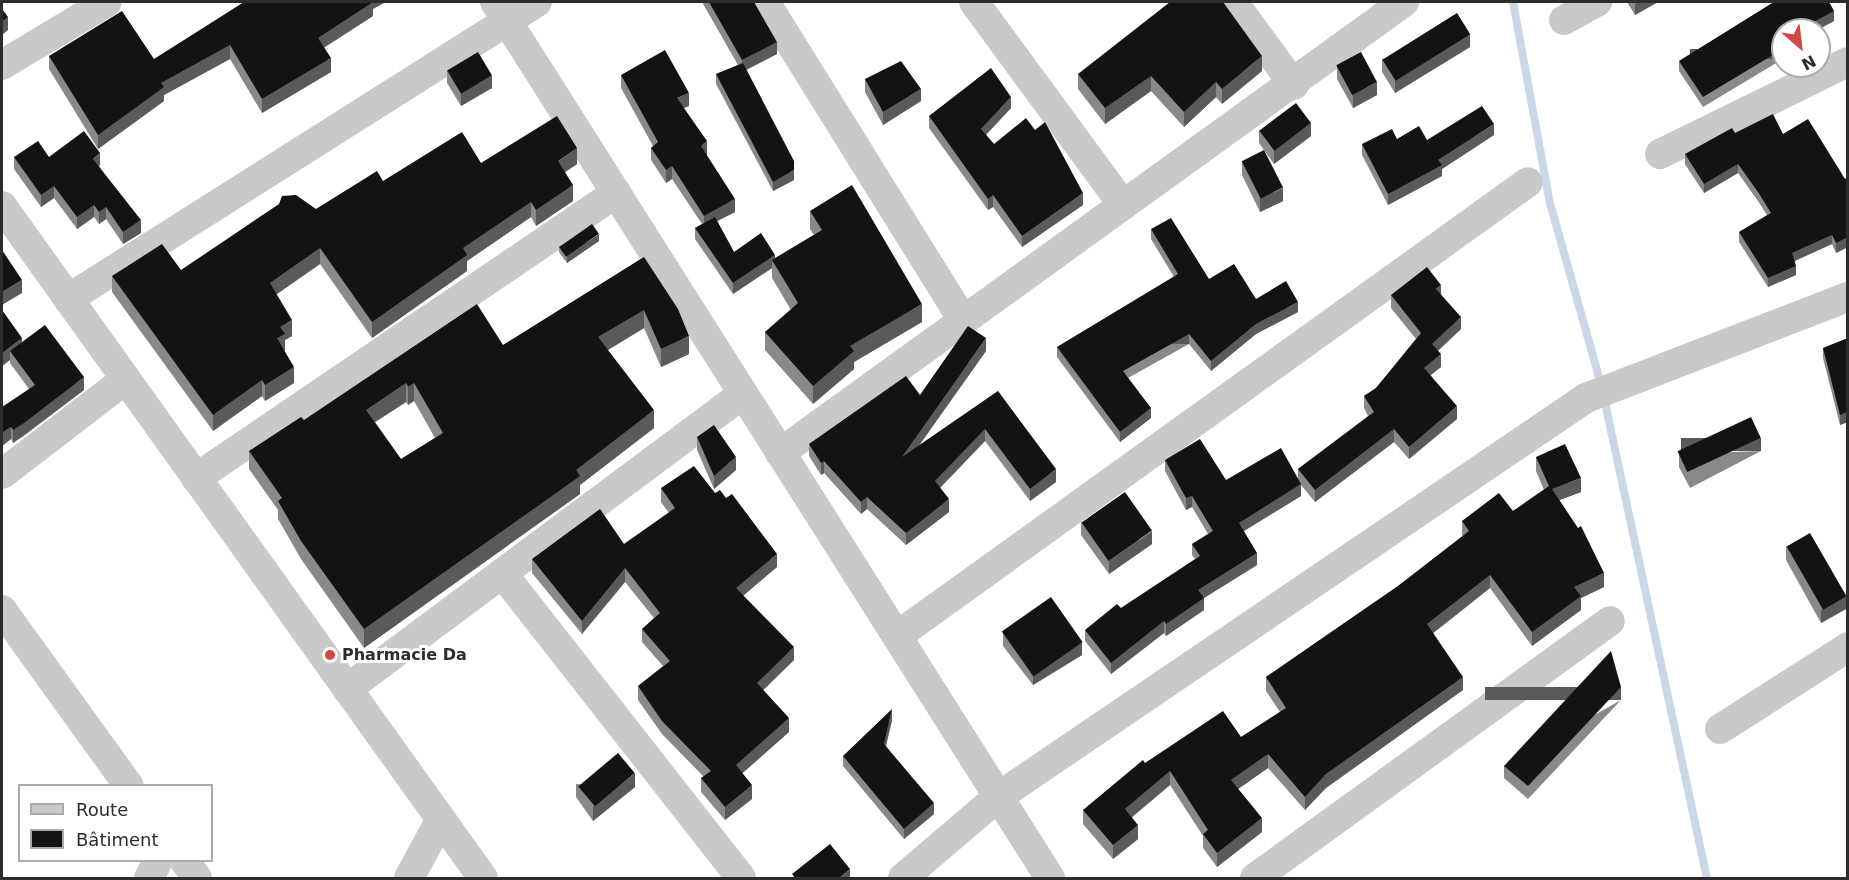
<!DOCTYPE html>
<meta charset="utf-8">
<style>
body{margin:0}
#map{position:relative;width:1849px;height:880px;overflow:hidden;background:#fff;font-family:"DejaVu Sans",sans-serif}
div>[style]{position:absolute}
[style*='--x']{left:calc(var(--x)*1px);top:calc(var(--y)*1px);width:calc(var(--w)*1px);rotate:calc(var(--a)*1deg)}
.stream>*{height:8px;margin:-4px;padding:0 4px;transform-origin:4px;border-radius:4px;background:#c9d7e6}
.street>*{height:30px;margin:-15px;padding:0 15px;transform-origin:15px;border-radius:15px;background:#c9c9c9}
.wall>*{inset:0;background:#898989}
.shaded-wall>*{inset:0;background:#5a5a5a;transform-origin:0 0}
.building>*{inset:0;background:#131313;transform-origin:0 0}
.dots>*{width:16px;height:16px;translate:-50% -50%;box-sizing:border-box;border:3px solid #fff;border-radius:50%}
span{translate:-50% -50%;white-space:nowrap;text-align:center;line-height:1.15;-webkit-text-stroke:6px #fff;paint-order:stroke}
.poi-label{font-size:16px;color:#2c2c2c;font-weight:700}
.left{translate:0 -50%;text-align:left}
.frame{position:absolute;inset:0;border:3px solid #2c2c2c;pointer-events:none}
.legend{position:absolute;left:18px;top:784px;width:195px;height:78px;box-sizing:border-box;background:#fff;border:2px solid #ababab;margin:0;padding:8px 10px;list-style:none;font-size:18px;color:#2c2c2c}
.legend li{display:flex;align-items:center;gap:12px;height:30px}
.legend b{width:30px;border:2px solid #ababab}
.north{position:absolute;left:1771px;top:18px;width:60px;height:60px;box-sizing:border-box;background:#fff;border:2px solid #ababab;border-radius:50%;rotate:152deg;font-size:16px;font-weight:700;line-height:24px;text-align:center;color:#2c2c2c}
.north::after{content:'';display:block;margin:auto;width:21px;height:27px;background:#d14741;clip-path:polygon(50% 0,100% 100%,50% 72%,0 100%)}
</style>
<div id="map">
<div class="stream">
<div style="--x:1513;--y:2;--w:204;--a:79.6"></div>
<div style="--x:1550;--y:203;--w:189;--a:74.3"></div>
<div style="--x:1604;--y:398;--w:491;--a:77.9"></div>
</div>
<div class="street">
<div style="--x:495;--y:2;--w:1037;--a:57.64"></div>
<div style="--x:765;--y:2;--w:375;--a:58.1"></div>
<div style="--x:974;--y:2;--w:252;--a:53.7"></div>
<div style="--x:1233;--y:2;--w:103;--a:53.7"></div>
<div style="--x:1564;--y:20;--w:38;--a:-29"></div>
<div style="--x:2;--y:65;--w:122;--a:-31"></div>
<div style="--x:1660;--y:154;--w:209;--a:-26.1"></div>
<div style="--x:2;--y:206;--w:826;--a:54.41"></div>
<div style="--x:68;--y:299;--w:555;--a:-32.34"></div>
<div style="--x:780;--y:453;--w:770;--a:-35.86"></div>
<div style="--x:2;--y:474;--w:156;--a:-37.5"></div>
<div style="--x:196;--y:478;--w:508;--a:-34.16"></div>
<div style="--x:502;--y:573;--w:387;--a:51.9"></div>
<div style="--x:2;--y:610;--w:217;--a:54.2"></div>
<div style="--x:897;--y:636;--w:777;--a:-35.73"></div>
<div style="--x:347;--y:689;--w:494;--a:-36.7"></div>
<div style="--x:1720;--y:729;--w:152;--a:-32.6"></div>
<div style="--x:184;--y:860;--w:22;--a:54"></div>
<div style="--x:149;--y:878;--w:20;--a:-63"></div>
<div style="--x:409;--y:878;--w:67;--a:-61.5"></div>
<div style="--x:903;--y:878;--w:125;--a:-40.5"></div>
<div style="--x:998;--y:797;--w:711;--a:-34.16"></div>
<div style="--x:1586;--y:398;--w:281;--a:-21.1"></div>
<div style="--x:1255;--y:878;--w:438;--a:-35.9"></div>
</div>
<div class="wall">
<div style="clip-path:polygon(702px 2px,754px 2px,777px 54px,746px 70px,794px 180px,773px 191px,716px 84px,716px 74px,738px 65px)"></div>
<div style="clip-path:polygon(1627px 2px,1658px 2px,1635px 15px)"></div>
<div style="clip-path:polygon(1774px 2px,1829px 2px,1834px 11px,1834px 21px,1817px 30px,1783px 30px,1783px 59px,1703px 107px,1679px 71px,1679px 61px)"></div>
<div style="clip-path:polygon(373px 9px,373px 16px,324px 48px,331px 72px,262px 113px,230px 59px,164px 95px,164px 101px,98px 149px,49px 69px,49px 56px,154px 59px)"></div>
<div style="clip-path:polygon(1470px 47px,1395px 93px,1382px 72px,1382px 59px)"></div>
<div style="clip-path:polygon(1337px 66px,1377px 95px,1353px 108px,1337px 79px)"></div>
<div style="clip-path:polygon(447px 70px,492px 88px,461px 106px,447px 83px)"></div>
<div style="clip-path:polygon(1262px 71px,1222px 104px,1216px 97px,1184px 127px,1151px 91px,1105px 124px,1078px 89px,1078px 74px)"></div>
<div style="clip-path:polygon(621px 75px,689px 106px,683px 108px,707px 154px,706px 155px,735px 212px,717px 221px,734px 252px,775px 258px,814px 235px,810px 229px,810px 211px,922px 322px,854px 362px,854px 369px,813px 404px,765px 350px,765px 332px,791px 310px,772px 278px,772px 268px,733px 294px,695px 239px,695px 228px,702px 224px,672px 179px,666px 183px,651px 160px,651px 148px,653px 146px,621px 88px)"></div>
<div style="clip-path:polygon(865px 79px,921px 101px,883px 125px,865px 92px)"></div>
<div style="clip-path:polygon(1011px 108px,986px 135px,994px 144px,1083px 205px,1022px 247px,993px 207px,988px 210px,929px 128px,929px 116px)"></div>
<div style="clip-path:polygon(1259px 130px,1311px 136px,1274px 164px,1259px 143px)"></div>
<div style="clip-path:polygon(1735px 133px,1783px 134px,1845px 179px,1848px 177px,1848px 247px,1836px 253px,1832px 244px,1795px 261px,1796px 275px,1768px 287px,1739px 242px,1739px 232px,1767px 215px,1758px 201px,1738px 173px,1704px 193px,1685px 164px,1685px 154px)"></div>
<div style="clip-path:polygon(1494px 135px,1442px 169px,1442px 176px,1388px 205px,1362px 155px,1362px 144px,1397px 139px,1427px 140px)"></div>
<div style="clip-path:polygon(14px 157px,100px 165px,99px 166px,141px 233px,123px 244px,106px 219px,99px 224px,94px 217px,77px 229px,54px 198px,41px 207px,14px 169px)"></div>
<div style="clip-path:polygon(1242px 162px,1283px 201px,1260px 212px,1242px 175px)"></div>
<div style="clip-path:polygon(481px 163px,577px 164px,565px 172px,573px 201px,536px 226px,531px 217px,467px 261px,467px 271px,372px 338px,320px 264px,276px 294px,292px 336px,285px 340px,284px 350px,294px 383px,265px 401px,262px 396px,213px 431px,112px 292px,112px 276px,181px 270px,316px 209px,383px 181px)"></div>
<div style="clip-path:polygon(1151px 229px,1209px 279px,1256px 299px,1298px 312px,1256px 334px,1211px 371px,1189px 344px,1128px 378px,1151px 418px,1120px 442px,1057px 357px,1057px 347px,1174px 277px,1151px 239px)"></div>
<div style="clip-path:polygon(599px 241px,567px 263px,559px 252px,559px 246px)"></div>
<div style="clip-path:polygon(evenodd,644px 257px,689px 354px,661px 367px,644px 328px,608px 350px,654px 428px,580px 485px,580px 494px,364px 648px,301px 559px,278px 519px,278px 510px,249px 469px,249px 451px,304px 420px,503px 345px,644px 257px,414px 401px,435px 438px,401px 459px,375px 422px,406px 402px,408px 405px,414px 401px)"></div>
<div style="clip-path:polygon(1391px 295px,1441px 295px,1461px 329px,1438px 351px,1441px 367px,1431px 375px,1457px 419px,1409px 459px,1394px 442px,1315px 502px,1301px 485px,1301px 496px,1244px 531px,1257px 565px,1204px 598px,1204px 610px,1166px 636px,1164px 633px,1111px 674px,1085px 641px,1085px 630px,1121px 608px,1195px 559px,1192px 555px,1192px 544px,1208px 534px,1192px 507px,1186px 510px,1165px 471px,1165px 460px,1226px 480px,1298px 479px,1298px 469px,1368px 416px,1364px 408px,1364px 396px,1376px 388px,1416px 339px,1391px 308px)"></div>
<div style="clip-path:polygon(2px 310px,22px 342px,84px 390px,24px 436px,13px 443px,11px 439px,2px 446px,29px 389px,10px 363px,10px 360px,2px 366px)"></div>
<div style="clip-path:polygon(1848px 338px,1848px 422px,1840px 425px,1823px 358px,1823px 348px)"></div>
<div style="clip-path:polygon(986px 351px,919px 446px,998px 391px,1056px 482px,1030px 501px,985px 441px,940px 488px,949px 512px,906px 545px,867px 509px,861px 514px,824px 473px,821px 475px,809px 456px,809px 444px,920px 395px)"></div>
<div style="clip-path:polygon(697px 437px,736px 470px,714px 489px,697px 450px)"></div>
<div style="clip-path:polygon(1761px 451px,1690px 488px,1679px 467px,1679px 454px)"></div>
<div style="clip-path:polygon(1536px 457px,1581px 492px,1559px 500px,1604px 587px,1581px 598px,1581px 610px,1532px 646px,1490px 588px,1433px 633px,1463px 690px,1326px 788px,1305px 810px,1268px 768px,1238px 789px,1262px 832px,1217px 867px,1203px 848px,1203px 836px,1170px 785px,1132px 817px,1138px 839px,1113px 859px,1083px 824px,1083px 810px,1145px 763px,1241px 737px,1280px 712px,1266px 691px,1266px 677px,1398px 586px,1463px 536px,1462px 535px,1462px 521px,1513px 511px,1544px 490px,1536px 471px)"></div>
<div style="clip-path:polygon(661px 488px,715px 493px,777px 567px,743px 595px,794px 660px,763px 690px,789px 732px,742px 773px,752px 799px,725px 820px,701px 792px,701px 778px,704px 777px,662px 734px,638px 700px,638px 686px,663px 666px,642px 642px,642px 629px,654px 618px,625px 582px,582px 634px,532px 573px,532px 559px,624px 544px,669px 513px,661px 502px)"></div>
<div style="clip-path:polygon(1081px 522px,1152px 544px,1109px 574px,1081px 535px)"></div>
<div style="clip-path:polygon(1786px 546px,1846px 609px,1821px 623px,1786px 560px)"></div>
<div style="clip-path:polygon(1003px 633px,1082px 655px,1033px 685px,1003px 646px)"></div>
<div style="clip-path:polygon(1621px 700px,1528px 799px,1504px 778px,1504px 766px)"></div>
<div style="clip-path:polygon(892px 720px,886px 746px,934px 814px,904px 839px,843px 766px,843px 756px)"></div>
<div style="clip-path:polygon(576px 784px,635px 787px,593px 821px,576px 797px)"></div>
</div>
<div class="shaded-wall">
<div style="clip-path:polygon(369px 2px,386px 2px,373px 9px,373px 16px,318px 51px,318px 38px)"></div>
<div style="clip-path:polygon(1640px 2px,1658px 2px,1635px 15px,1635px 4px)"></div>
<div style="clip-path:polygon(1834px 11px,1834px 21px,1817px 30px,1814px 30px,1814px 22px)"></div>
<div style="clip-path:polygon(8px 17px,8px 30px,2px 35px,2px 22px)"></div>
<div style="clip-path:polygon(1470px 34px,1470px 47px,1395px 93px,1395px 80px)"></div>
<div style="clip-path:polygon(777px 42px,777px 54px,742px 72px,742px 60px)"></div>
<div style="clip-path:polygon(230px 45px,230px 59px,164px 95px,164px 101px,98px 149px,98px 135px,161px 83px)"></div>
<div style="left:1783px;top:49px;width:10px;height:93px;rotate:90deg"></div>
<div style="clip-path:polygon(1262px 56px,1262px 71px,1222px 104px,1222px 89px)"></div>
<div style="clip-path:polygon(331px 58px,331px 72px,262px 113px,262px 99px)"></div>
<div style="clip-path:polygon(492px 75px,492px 88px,461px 106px,461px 93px)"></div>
<div style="clip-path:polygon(1151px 76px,1151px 91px,1105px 124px,1105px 108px)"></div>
<div style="clip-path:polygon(1216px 82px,1216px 97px,1184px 127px,1184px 112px)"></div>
<div style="clip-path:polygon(1377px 82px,1377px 95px,1353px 108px,1353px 95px)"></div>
<div style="clip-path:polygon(921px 89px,921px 101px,883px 125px,883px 112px)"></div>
<div style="clip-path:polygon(689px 93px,689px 106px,677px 111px,677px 98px)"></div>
<div style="clip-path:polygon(1011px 97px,1011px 108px,981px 140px,981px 129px)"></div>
<div style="clip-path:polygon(1311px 123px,1311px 136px,1274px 164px,1274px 150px)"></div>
<div style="clip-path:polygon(1494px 124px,1494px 135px,1442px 169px,1442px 176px,1388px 205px,1388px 194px,1438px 160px)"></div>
<div style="clip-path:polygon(707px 141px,707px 154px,701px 159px,701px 146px)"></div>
<div style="clip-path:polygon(577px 148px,577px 164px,558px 177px,558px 161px)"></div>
<div style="clip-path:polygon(100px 153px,100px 165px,93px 171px,93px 159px)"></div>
<div style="clip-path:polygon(1738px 164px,1738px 173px,1704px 193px,1704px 184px)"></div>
<div style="clip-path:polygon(672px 166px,672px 179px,666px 183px,666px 170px)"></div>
<div style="clip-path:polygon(794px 170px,794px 180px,773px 191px,773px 182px)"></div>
<div style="clip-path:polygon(573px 185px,573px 201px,536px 226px,536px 210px)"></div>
<div style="clip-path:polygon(54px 186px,54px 198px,41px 207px,41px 195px)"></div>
<div style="clip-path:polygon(1283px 188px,1283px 201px,1260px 212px,1260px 199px)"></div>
<div style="clip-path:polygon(1083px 193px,1083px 205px,1022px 247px,1022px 236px)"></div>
<div style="clip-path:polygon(993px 195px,993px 207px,988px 210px,988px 199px)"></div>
<div style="clip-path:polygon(735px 199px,735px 212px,704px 228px,704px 216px)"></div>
<div style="clip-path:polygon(531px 202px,531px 217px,467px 261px,467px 271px,372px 338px,372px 322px,463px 248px)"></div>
<div style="clip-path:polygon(94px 205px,94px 217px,77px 229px,77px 217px)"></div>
<div style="clip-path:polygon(106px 207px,106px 219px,99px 224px,99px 212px)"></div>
<div style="clip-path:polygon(141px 220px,141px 233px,123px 244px,123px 232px)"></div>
<div style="clip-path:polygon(599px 234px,599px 241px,567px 263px,567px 256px)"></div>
<div style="clip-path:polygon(1832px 235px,1832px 244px,1792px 262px,1792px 253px)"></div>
<div style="clip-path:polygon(1848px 237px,1848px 247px,1836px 253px,1836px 243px)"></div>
<div style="clip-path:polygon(320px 248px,320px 264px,270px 299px,270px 283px)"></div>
<div style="clip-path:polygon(775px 255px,775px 266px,772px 260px,772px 268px,733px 294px,733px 283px)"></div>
<div style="clip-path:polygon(1796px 266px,1796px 275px,1768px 287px,1768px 278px)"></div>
<div style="clip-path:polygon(22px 280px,22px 293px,2px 305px,2px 292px)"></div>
<div style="clip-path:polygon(1441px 285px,1441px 297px,1436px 289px)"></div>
<div style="clip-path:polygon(1298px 302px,1298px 312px,1256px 334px,1211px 371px,1211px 361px,1256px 324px)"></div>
<div style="clip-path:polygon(922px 304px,922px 322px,854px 362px,854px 369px,813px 404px,813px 386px,850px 346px)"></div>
<div style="clip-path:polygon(644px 310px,644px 328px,598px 356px,598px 337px)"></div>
<div style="clip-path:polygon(1461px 317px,1461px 329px,1432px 356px,1432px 344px)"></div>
<div style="clip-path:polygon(292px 320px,292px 336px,285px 340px,285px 350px,277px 354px,277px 338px,280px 327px)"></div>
<div style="left:1189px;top:334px;width:10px;height:76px;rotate:90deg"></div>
<div style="clip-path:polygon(689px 336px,689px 354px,661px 367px,661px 349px)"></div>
<div style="clip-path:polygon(22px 338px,22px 351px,10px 351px,10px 360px,2px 366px,2px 353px)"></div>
<div style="clip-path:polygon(986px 338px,986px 351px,902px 469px,902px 457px)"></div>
<div style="clip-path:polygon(1441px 354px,1441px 367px,1424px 380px,1424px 368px)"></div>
<div style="clip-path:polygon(294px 367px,294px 383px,265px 401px,265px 385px)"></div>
<div style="clip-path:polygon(84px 377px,84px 390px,13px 443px,13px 430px)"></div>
<div style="clip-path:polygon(262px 380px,262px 396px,213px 431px,213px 415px)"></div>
<div style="clip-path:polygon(406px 383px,406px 402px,366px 428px,366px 410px)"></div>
<div style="clip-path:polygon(414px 383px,414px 401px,408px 405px,408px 387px)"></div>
<div style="clip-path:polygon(1457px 406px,1457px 419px,1409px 459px,1409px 447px)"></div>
<div style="clip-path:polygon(1151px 408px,1151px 418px,1120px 442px,1120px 432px)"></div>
<div style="clip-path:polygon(654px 410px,654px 428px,580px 485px,580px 494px,364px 648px,364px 629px)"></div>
<div style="clip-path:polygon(1848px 412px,1848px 422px,1840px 425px,1840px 415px)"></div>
<div style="clip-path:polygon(11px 427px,11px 439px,2px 446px,2px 433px)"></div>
<div style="clip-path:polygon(985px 429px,985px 441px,935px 493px,935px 481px)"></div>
<div style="clip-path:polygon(1394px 429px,1394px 442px,1315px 502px,1315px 490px)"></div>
<div style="left:1761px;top:438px;width:13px;height:80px;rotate:90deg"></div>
<div style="clip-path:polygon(736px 457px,736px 470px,714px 489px,714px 476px)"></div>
<div style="clip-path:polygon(824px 461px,824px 473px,821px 475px,821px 463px)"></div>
<div style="clip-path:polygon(1056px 469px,1056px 482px,1030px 501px,1030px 489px)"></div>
<div style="clip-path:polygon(1581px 478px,1581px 492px,1552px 503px,1552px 489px)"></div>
<div style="clip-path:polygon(1301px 484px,1301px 496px,1239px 534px,1239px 523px)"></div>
<div style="clip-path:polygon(1192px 496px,1192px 507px,1186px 510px,1186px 498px)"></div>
<div style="clip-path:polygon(867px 497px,867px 509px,861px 514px,861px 502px)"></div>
<div style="clip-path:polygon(949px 499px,949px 512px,906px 545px,906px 533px)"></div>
<div style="clip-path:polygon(1152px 531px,1152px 544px,1109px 574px,1109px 561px)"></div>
<div style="clip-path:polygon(1257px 553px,1257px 565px,1204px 598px,1204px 610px,1166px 636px,1166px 624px,1198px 590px)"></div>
<div style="clip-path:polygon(777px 554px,777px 567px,736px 602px,736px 588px)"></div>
<div style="clip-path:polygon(625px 568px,625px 582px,582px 634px,582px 621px)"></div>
<div style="clip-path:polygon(1604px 573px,1604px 587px,1581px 598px,1581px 610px,1532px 646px,1532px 632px,1574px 587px)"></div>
<div style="clip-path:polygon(1490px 575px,1490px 588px,1427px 638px,1427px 624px)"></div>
<div style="clip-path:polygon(1846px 596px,1846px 609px,1821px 623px,1821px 610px)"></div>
<div style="clip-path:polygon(1164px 621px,1164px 633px,1111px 674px,1111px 663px)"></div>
<div style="clip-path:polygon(1082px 642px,1082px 655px,1033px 685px,1033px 673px)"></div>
<div style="clip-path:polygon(794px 647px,794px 660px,757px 696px,757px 683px)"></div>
<div style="clip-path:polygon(1463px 677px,1463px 690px,1326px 788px,1305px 810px,1305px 797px,1326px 774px)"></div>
<div style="left:1621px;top:687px;width:13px;height:136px;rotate:90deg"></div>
<div style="clip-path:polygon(892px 709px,892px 720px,884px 754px,884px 744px)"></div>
<div style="clip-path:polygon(789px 718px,789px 732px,736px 779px,736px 765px)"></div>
<div style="clip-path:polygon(1268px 754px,1268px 768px,1231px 794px,1231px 780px)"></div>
<div style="clip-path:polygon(1170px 771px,1170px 785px,1125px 823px,1125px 809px)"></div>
<div style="clip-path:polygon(635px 773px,635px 787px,593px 821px,593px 807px)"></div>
<div style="clip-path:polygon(752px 785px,752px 799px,725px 820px,725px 807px)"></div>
<div style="clip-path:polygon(934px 803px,934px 814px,904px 839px,904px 829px)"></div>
<div style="clip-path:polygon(1262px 818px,1262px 832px,1217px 867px,1217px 853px)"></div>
<div style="clip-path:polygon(1138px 825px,1138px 839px,1113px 859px,1113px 845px)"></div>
<div style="clip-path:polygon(850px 869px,850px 879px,838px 879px)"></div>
</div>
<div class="building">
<div style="clip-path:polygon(244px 2px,373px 2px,318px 38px,331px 58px,262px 99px,230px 45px,161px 83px,164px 87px,98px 135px,49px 56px,122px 11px,154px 59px)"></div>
<div style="clip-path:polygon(709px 2px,754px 2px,777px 42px,742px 60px)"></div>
<div style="clip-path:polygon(1170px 2px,1223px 2px,1262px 56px,1222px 89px,1216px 82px,1184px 112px,1151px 76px,1105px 108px,1078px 74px)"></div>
<div style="clip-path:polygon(1774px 2px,1829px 2px,1834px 11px,1814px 22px,1817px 28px,1814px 30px,1783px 30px,1783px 49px,1703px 97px,1679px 61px)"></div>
<div style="clip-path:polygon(2px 9px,8px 17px,2px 22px)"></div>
<div style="left:1457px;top:13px;width:25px;height:88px;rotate:58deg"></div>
<div style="clip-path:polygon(665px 50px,689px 93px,677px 98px,707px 141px,701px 146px,735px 199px,704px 216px,672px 166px,666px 170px,651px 148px,658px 142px,621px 75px)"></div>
<div style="left:478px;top:52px;width:27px;height:36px;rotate:59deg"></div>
<div style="left:1361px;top:52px;width:34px;height:28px;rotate:62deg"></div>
<div style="clip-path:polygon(901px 61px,921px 89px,883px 112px,865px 79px)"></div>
<div style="clip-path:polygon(743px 63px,794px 161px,794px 170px,773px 182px,716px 74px)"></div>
<div style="clip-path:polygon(991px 68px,1011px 97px,981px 129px,994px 144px,1026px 118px,1035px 130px,1045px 122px,1083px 193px,1022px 236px,993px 195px,988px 199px,929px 116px)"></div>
<div style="left:1296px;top:103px;width:25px;height:46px;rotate:53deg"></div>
<div style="clip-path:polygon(1482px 106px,1494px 124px,1438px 160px,1442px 165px,1388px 194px,1362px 144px,1392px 129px,1397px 139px,1419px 126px,1427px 140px)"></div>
<div style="clip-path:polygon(1773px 114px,1783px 134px,1808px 119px,1845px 179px,1848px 177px,1848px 237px,1836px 243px,1832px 235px,1792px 253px,1796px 266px,1768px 278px,1739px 232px,1771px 213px,1758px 192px,1738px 164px,1704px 184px,1685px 154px,1732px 128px,1735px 133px)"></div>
<div style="clip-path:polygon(557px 116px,577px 148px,558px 161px,573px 185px,536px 210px,531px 202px,463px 248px,467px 255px,372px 322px,320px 248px,270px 283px,292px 320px,280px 327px,285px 334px,277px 338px,294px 367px,265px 385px,262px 380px,213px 415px,112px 276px,162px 244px,181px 270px,279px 204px,282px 196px,296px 195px,316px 209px,377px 171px,383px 181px,462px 132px,481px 163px)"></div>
<div style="clip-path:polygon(84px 131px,100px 153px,93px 159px,141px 220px,123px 232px,106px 207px,99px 212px,94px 205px,77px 217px,54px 186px,41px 195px,14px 157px,38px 141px,49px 157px)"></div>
<div style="left:1264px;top:150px;width:42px;height:25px;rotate:63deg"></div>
<div style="clip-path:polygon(852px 185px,922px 304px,850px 346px,854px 351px,813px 386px,765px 332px,798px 303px,772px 260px,822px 230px,810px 211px)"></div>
<div style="clip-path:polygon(715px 217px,734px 252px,761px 233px,775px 255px,733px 283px,695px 228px)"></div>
<div style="clip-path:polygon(1171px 218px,1209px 279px,1234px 264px,1256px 299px,1286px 281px,1298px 302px,1256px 324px,1211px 361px,1189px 334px,1123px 371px,1151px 408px,1120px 432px,1057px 347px,1178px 274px,1151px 229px)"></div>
<div style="left:592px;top:224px;width:12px;height:40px;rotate:55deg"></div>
<div style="clip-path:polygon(2px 250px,22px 280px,2px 292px)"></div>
<div style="clip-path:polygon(evenodd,644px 257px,678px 309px,689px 336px,661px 349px,644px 310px,598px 337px,654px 410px,576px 470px,580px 476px,364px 629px,301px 541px,278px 501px,282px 498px,249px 451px,301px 417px,304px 420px,477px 304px,503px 345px,644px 257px,406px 383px,408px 387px,414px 383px,443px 433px,401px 459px,366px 410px,406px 383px)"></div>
<div style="clip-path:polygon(1427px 267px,1441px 285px,1436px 289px,1461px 317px,1432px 344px,1441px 354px,1424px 368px,1457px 406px,1409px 447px,1394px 429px,1315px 490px,1298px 469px,1374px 412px,1364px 396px,1376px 388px,1421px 333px,1391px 295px)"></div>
<div style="clip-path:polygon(2px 310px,22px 338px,2px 353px)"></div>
<div style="clip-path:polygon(45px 325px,84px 377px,24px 423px,13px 430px,11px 427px,2px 433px,2px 407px,35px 385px,10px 351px)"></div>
<div style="clip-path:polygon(968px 326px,986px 338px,902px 457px,998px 391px,1056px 469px,1030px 489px,985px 429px,935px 481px,949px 499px,906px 533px,867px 497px,861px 502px,824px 461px,821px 463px,809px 444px,906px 376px,920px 395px)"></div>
<div style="clip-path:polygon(1848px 338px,1848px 412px,1840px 415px,1823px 348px)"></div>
<div style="left:1751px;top:417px;width:23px;height:81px;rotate:65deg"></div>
<div style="clip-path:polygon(714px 425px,736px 457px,714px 476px,697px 437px)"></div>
<div style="clip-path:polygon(1200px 439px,1226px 480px,1281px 448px,1301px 484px,1239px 523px,1257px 553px,1198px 590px,1204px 598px,1166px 624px,1164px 621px,1111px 663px,1085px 630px,1117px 604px,1121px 608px,1200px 556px,1192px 544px,1213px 531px,1192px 496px,1186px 498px,1165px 460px)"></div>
<div style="clip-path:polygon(1565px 444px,1581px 478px,1552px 489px,1578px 528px,1581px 526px,1604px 573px,1574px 587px,1581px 596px,1532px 632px,1490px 575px,1427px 624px,1463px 677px,1326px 774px,1305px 797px,1268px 754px,1231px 780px,1262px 818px,1217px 853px,1203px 834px,1208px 830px,1170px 771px,1125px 809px,1138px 825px,1113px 845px,1083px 810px,1143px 760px,1145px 763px,1223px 711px,1241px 737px,1286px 708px,1266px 677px,1398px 586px,1469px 531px,1462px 521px,1499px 493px,1513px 511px,1549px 486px,1536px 457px)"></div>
<div style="clip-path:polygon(694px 466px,715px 493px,720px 490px,726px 498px,732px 494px,777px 554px,736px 588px,794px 647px,757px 683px,789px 718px,736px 765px,752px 785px,725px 807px,701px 778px,711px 771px,662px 721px,638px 686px,670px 661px,642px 629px,660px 613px,625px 568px,582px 621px,532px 559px,600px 509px,624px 544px,675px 508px,661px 488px)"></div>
<div style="left:1125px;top:492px;width:47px;height:53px;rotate:55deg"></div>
<div style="left:1810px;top:533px;width:73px;height:27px;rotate:60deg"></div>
<div style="left:1051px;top:597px;width:55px;height:60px;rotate:55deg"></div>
<div style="clip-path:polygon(1611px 651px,1621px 687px,1528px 786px,1504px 766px)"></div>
<div style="clip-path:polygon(892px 709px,884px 744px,934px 803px,904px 829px,843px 756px)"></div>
<div style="left:618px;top:753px;width:26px;height:52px;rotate:50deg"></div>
<div style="clip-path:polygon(830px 844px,850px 869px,838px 879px,796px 879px,792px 874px)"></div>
</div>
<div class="dots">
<div style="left:330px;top:655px;background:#d14741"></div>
</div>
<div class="poi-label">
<span class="left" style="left:342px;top:655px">Pharmacie Da</span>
</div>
<div class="frame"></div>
<ul class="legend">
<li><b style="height:8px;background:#c9c9c9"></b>Route</li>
<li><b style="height:16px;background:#131313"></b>Bâtiment</li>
</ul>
<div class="north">N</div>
</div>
